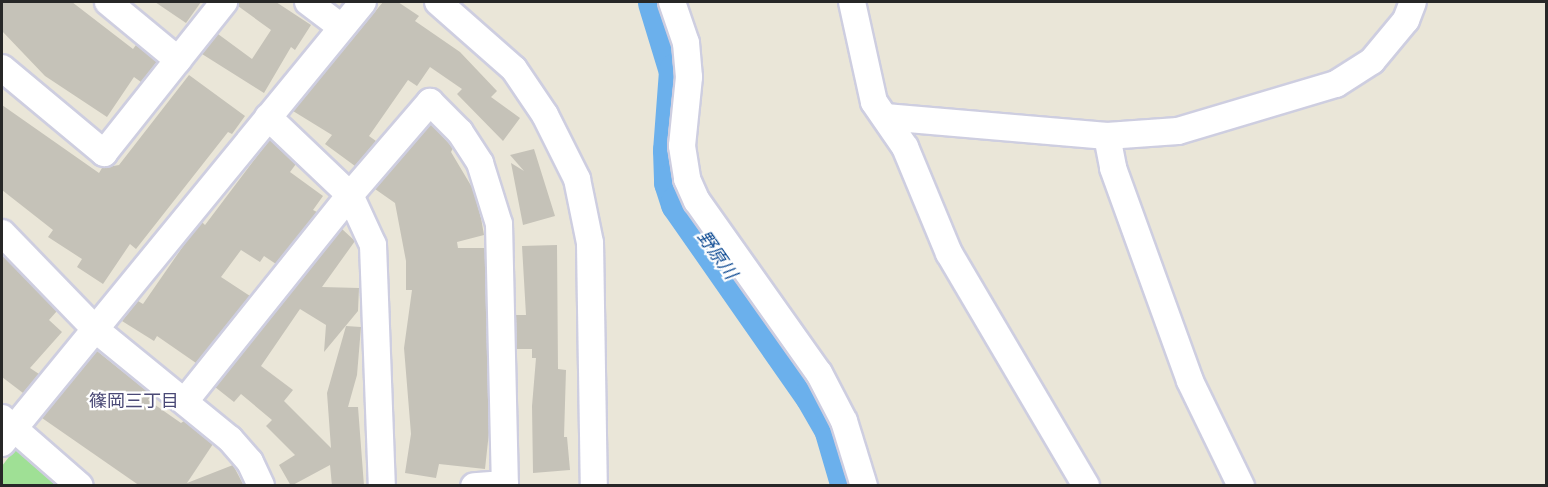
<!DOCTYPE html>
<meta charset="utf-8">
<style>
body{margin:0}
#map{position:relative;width:1548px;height:487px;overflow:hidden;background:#eae6d8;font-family:"Work Sans","Noto Sans JP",sans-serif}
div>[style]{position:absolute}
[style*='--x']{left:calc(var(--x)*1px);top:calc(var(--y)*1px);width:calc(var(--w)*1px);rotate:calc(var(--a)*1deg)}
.green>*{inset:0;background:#9fe095}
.river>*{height:39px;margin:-19.5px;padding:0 19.5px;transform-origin:19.5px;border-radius:19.5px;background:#6bb0ec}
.building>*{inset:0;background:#c5c2b8}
.roads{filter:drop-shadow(2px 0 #cecee0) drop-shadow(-2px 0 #cecee0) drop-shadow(0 2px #cecee0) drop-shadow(0 -2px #cecee0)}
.minor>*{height:26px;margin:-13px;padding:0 13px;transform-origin:13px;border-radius:13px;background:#fff}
span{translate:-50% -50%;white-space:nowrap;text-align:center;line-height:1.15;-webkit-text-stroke:4.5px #fff;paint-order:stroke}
.water-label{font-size:18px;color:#0f4b93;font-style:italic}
.neighbourhood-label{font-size:18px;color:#4a4976}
.frame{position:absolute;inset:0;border:3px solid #272727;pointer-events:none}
</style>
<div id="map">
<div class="green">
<div style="clip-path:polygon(15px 449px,59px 485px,2px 485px,2px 466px)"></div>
</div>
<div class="river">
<div style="--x:657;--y:2;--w:72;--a:73.1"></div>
<div style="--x:678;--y:71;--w:79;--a:94.3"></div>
<div style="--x:672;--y:150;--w:32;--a:88"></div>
<div style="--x:673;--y:182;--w:22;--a:72"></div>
<div style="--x:680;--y:203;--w:234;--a:55.1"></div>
<div style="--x:814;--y:395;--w:38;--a:60"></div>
<div style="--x:833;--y:428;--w:60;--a:73.7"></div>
</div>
<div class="building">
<div style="clip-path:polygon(2px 2px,72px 2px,133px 49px,136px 45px,157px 62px,141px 82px,134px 77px,107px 117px,45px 76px,2px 31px)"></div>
<div style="clip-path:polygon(155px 2px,201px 2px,186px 23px)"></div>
<div style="clip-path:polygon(239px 2px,276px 2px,311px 25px,295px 50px,291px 47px,264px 93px,202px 54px,218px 34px,252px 59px,271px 30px,238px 6px)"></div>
<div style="clip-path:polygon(383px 2px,398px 2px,419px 16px,415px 21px,460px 52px,497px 91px,491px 97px,520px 118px,503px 141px,457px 94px,462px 89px,430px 67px,417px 86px,408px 80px,369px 136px,376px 141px,355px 166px,325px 144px,332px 135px,293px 111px)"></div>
<div style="clip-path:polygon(189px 75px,245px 116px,232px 134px,228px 132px,136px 249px,130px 244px,103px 284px,77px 267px,82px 259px,48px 237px,53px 230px,2px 190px,2px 105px,99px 173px,102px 168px,119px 165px)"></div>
<div style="clip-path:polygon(431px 124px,453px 148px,451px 152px,473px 189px,481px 218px,484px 235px,457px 242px,458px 248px,485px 248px,489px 432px,485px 469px,439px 464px,436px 478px,405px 473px,411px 434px,404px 348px,412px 290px,406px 290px,406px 261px,395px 203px,375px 189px)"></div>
<div style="clip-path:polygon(270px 139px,296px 164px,290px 172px,323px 196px,313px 210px,317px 212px,276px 264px,264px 256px,260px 262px,241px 250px,221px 277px,250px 296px,196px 363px,157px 336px,154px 341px,122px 321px,138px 301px,143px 304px,186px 242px,202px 222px,205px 225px)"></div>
<div style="clip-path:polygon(534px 149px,555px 216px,523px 225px,511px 163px,524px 171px,510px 155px)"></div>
<div style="clip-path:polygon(342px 229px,355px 241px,322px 287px,359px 288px,358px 311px,324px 352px,326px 325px,300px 309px,261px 366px,293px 390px,284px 401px,331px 448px,327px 393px,346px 326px,361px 327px,357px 375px,348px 407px,358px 407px,364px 486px,332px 486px,330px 465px,291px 486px,279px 465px,295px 455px,266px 426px,272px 420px,241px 394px,234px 402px,215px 387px)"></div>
<div style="clip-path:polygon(557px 245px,558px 369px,566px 370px,564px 437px,567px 437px,570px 470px,533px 473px,532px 406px,536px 358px,532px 358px,532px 349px,517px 349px,516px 315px,526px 315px,522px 246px)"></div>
<div style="clip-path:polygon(2px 255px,57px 311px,49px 320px,62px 332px,30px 368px,39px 374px,23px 393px,2px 377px)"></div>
<div style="clip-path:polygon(97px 351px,152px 395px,148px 400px,181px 423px,184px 421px,213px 444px,187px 483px,233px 465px,244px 486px,140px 486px,42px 418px)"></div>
</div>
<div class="roads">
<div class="minor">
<div style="--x:108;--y:2;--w:91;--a:39.6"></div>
<div style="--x:308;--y:2;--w:41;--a:37.1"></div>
<div style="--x:438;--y:2;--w:101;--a:41.4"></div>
<div style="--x:514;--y:69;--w:55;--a:56"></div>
<div style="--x:545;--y:115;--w:72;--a:63.4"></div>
<div style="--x:577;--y:179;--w:65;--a:78.5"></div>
<div style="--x:590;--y:243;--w:243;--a:89.1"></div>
<div style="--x:672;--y:2;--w:43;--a:71.1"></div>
<div style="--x:686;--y:43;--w:34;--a:85"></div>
<div style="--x:689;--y:77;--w:69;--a:95.8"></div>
<div style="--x:682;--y:146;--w:33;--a:81"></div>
<div style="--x:687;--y:179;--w:24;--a:66"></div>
<div style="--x:697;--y:201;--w:211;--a:54.7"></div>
<div style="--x:819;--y:373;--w:54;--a:62.5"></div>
<div style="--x:844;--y:421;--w:68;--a:72.9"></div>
<div style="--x:852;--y:2;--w:102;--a:77.6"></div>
<div style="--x:874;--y:102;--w:55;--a:55.4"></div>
<div style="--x:905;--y:147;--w:115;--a:67.5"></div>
<div style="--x:949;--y:253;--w:270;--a:59.5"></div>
<div style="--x:2;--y:68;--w:133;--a:39.8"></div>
<div style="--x:104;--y:153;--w:193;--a:-51.5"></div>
<div style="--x:268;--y:117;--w:113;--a:43.6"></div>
<div style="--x:350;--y:195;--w:55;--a:65.3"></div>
<div style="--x:373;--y:245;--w:241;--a:87.9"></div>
<div style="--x:885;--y:117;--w:223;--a:4.9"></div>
<div style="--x:1107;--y:136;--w:71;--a:-4"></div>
<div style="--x:1178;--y:131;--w:165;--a:-16.6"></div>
<div style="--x:1336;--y:84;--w:43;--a:-32.6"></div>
<div style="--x:1372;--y:61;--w:53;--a:-50.3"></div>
<div style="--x:1406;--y:20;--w:19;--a:-69"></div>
<div style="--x:1107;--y:136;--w:33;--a:79"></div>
<div style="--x:1113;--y:168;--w:226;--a:70.1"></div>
<div style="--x:1190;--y:381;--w:117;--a:64.1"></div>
<div style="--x:2;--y:233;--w:134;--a:45.9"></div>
<div style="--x:95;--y:329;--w:174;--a:39.2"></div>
<div style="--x:230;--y:439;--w:30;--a:49"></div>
<div style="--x:250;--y:462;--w:26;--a:65"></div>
<div style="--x:185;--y:401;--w:264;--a:-51.3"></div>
<div style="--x:350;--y:195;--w:123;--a:-49.3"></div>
<div style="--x:430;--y:102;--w:42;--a:45"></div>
<div style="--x:460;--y:132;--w:37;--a:57"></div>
<div style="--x:480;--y:163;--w:64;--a:72.7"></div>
<div style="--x:499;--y:224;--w:260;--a:88.7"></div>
<div style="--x:505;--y:484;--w:31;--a:176"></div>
<div style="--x:2;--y:418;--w:103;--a:41.1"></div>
<div style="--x:2;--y:443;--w:570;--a:-50.7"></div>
</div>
</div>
<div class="water-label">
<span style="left:717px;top:255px;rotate:55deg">野原川</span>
</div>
<div class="neighbourhood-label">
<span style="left:134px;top:401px">篠岡三丁目</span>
</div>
<div class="frame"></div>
</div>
